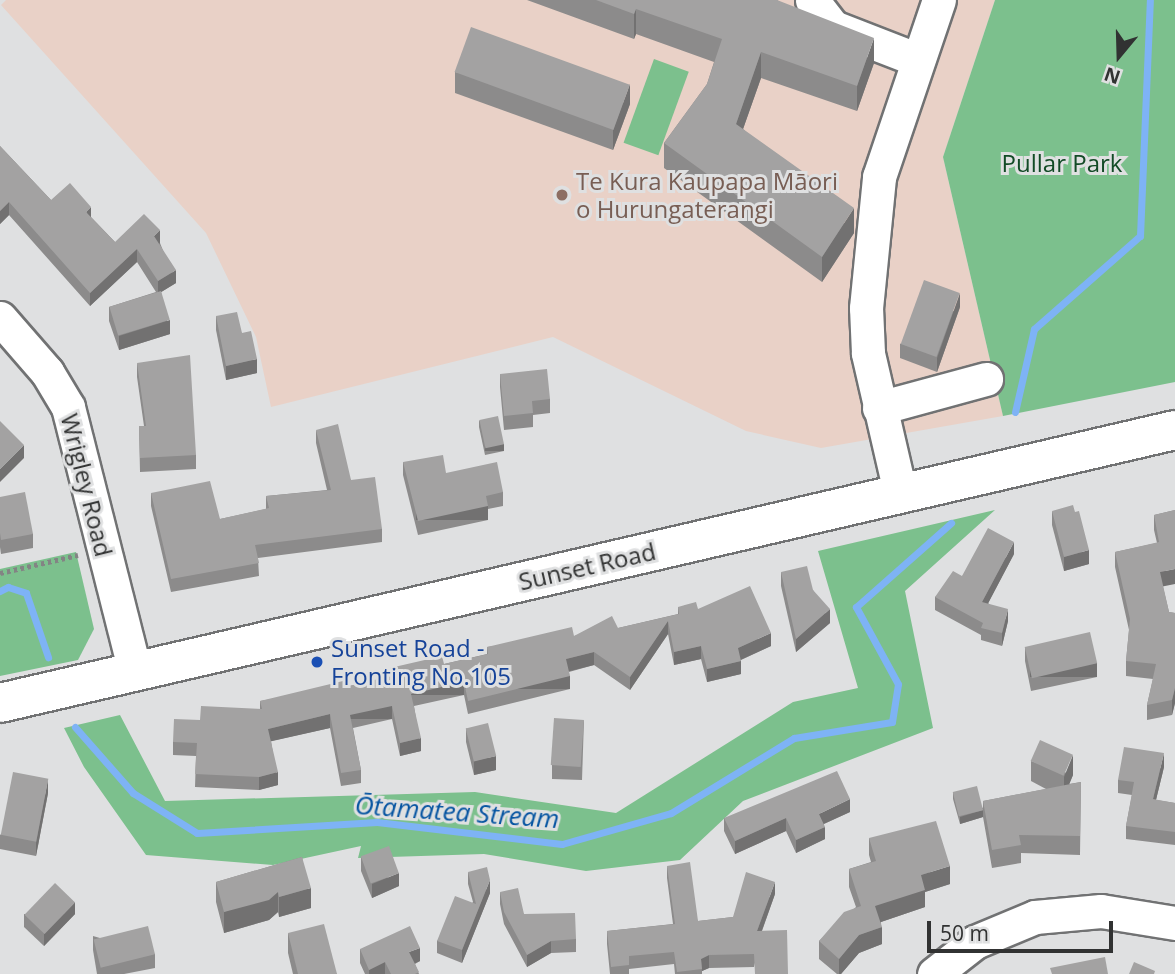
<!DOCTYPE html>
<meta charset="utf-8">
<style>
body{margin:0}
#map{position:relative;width:1175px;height:974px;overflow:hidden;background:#dfe0e1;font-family:"Open Sans",sans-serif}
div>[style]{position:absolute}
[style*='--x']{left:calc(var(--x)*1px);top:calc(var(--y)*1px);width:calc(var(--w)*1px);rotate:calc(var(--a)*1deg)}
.education>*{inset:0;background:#e9d1c7}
.green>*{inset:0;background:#7cc08d;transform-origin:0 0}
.stream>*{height:7px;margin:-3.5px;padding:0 3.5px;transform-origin:3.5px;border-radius:3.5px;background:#7eb3f5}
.path>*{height:4.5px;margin-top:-2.25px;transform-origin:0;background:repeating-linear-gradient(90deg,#838484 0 3.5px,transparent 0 7px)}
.roads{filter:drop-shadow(2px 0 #717273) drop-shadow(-2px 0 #717273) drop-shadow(0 2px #717273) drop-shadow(0 -2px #717273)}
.minor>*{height:33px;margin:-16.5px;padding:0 16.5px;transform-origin:16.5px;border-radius:16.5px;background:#fff}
.major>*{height:38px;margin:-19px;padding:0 19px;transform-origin:19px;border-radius:19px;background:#fff}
.wall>*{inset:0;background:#8c8b8b}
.shaded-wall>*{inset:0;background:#727171;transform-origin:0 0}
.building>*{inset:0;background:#a3a2a2;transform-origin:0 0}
.dots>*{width:19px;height:19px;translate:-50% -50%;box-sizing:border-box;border:4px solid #dfe0e1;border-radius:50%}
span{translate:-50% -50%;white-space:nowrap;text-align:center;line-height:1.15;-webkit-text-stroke:6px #dfe0e1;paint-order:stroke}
.park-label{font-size:24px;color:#124b26}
.education-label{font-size:24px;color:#785e54}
.left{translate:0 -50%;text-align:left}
.street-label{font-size:24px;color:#313232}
.transit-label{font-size:24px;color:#164399}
.water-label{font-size:26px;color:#0554a1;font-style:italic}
.north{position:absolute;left:1084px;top:21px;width:70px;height:70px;-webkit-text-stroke:5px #dfe0e1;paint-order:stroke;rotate:199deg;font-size:19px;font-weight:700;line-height:28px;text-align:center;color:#313232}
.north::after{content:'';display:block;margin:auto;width:24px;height:32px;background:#313232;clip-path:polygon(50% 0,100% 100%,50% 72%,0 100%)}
.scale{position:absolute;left:927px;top:921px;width:186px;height:32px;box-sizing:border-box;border:4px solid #313232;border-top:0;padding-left:9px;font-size:21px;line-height:24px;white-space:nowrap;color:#313232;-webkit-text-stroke:5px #dfe0e1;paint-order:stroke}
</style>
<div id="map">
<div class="education">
<div style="clip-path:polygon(6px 0,995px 0,943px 157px,1003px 416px,821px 448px,746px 431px,553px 337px,271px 407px,256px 337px,206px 233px,1px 5px)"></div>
</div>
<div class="green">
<div style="clip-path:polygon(995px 0,1175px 0,1175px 382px,1003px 416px,943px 157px)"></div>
<div style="left:654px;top:59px;width:37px;height:89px;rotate:20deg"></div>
<div style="clip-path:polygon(995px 510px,905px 591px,933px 728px,743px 801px,680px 860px,586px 871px,484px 854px,358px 858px,361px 846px,273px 865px,146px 855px,84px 767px,64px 728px,120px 715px,165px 801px,475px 792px,616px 813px,793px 702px,858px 688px,818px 551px)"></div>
<div style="clip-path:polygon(76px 552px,94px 629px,78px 660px,0 676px,0 569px)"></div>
</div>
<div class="stream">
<div style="--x:1015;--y:412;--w:85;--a:-77.1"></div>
<div style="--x:1034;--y:329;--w:141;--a:-41.3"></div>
<div style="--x:1140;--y:236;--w:236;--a:-87.6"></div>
<div style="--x:0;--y:591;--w:9;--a:-27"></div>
<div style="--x:8;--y:587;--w:19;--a:18"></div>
<div style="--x:26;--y:593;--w:68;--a:71"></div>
<div style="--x:75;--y:727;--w:88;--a:48.7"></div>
<div style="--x:133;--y:793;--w:75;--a:32"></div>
<div style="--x:197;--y:833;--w:180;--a:-3.5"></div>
<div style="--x:377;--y:822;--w:186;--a:6.8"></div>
<div style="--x:562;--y:844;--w:113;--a:-15.9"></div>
<div style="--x:671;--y:813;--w:144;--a:-31.4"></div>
<div style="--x:794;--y:738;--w:99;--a:-9.3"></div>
<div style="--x:892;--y:722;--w:38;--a:-81"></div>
<div style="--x:898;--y:684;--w:88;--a:-118.6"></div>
<div style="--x:856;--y:607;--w:127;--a:-41.5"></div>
</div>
<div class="path">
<div style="--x:0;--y:573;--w:80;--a:-13"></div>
</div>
<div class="roads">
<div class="minor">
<div style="--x:812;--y:0;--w:34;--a:52"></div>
<div style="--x:833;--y:27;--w:91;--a:21.2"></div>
<div style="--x:0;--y:318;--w:72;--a:49"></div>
<div style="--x:47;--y:372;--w:41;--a:59"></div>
<div style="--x:68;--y:407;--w:273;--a:75.8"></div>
<div style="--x:879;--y:408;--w:111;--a:-15.2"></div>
<div style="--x:900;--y:492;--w:143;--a:-103"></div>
<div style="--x:868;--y:353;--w:45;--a:-92.5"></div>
<div style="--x:866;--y:308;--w:132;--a:-84.3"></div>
<div style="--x:879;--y:177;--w:187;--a:-71.3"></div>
<div style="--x:934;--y:974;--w:52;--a:-38"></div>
<div style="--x:975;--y:942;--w:65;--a:-22.6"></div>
<div style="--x:1035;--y:917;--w:66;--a:-5.2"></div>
<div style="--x:1101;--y:911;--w:75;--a:9.2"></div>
</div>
<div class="major">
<div style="--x:0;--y:703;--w:1206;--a:-13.08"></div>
</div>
</div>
<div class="wall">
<div style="clip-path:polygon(527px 0,777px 0,874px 63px,857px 111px,761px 78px,743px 129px,854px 233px,822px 282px,664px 168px,664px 143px,707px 84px,714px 62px,636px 34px,634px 39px)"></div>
<div style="clip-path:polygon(455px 72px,630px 104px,613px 150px,455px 93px)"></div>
<div style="clip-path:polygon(0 146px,51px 200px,91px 217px,115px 242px,160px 243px,176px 283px,161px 292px,170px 334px,119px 350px,109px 321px,109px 307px,156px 292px,137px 262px,90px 306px,9px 215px,0 224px)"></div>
<div style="clip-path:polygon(960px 307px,937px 372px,900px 358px,900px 344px)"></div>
<div style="clip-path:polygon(216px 316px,242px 333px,257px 373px,226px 380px,216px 330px)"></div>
<div style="clip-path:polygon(137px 363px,196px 455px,196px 469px,140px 472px,139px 426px,144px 426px,137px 377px)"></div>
<div style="clip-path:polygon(500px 374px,550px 399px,550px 413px,533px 415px,533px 427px,504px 430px,500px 387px)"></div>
<div style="clip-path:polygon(479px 420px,504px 451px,485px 455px,479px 427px)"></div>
<div style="clip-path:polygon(316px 430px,351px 480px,382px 529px,382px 542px,258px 558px,259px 576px,171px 592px,151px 506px,151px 493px,220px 519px,266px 509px,266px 496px,327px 490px,316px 443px)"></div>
<div style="clip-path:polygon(403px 462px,446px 473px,503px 492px,503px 506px,488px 509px,488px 520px,418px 535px,403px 475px)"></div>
<div style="clip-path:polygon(0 497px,33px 534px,33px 548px,1px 554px,0 547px)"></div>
<div style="clip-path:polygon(1175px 510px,1163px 587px,1169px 612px,1175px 613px,1175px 703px,1172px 715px,1147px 720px,1147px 705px,1153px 679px,1126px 676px,1126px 661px,1129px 630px,1115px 567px,1115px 552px,1157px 543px,1154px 530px,1154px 515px)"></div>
<div style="clip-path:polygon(1052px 511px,1089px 564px,1064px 571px,1052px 525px)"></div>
<div style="clip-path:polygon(1014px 554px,988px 603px,1008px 621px,1002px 646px,981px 640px,981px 635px,935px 610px,935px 597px,962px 576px)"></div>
<div style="clip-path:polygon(781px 572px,813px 590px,830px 623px,796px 652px,781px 586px)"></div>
<div style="clip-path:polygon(678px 607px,698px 609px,771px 646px,741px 660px,741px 674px,707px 682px,701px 659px,674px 665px,668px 634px,630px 690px,594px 665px,569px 672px,570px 689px,468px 714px,464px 695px,414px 706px,421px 751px,400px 756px,392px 719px,353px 728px,361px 770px,361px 783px,341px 786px,330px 728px,271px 741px,278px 785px,259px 790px,195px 787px,196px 756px,173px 755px,173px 742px,260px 709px,260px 701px,345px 687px,390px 677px,390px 668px,444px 664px,487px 654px,487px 647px,574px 636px,618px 628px,678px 614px)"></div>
<div style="clip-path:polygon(1025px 647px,1097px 677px,1031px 691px,1025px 661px)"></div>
<div style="clip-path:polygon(584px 720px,582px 780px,552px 779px,552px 765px)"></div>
<div style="clip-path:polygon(466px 728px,496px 770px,474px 775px,466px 742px)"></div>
<div style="clip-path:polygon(1031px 761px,1073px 775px,1069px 784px,1081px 782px,1080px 855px,1021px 853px,1021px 863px,992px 868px,983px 817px,960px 824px,953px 799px,953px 792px,983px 808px,983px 801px,1046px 789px,1031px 781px)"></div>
<div style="clip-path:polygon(1164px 767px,1156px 800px,1175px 803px,1175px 845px,1126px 839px,1126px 826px,1132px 795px,1118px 793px,1118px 780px)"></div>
<div style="clip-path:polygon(48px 793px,36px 856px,0 849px,0 835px)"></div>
<div style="clip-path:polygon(850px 812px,824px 824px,825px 839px,796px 853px,786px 831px,735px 854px,724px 831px,724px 818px)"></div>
<div style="clip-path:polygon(869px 838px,950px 884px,925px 892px,925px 907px,881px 922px,882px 944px,859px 953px,841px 974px,837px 974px,819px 959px,819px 941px,856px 907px,849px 887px,849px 869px,871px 862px,869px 855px)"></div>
<div style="clip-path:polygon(302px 857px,311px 908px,279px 917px,278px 912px,269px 920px,224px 933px,216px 902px,216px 882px)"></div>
<div style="clip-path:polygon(361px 857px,399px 886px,372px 898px,361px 871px)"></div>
<div style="clip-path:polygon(667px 866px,698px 921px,733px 917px,775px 894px,762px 931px,754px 967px,709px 968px,702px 971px,702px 974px,675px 974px,674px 964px,629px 969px,629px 974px,610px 974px,607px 944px,607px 931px,673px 924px,667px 878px)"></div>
<div style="clip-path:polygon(468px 872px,490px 893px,462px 963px,437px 953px,437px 941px,473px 902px,468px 884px)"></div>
<div style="clip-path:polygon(500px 892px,524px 914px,576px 939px,576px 952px,551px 953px,527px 967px,504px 924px,500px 904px)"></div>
<div style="clip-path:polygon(24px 914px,75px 914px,44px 946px,24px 927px)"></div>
<div style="clip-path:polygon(288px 933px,337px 974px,293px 974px,288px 953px)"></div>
<div style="clip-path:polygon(93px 936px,155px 954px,155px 968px,124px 974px,97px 974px,93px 950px)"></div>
<div style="clip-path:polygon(360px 949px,420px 961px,415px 964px,419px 974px,365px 974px,360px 963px)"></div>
</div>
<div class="shaded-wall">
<div style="clip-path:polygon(636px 9px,636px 34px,634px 39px,634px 14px)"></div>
<div style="clip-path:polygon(874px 38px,874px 63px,857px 111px,857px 86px)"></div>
<div style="clip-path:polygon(761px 52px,761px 78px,736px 149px,736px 124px)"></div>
<div style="clip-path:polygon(630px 84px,630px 104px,613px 150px,613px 130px)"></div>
<div style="clip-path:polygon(9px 202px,9px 215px,0 224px,0 211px)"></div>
<div style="clip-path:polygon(91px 207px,91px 220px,86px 212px)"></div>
<div style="clip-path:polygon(854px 208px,854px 233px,822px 282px,822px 257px)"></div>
<div style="clip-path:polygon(160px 230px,160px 243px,154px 249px,154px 236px)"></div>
<div style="clip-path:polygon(137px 249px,137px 262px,90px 306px,90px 293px)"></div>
<div style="clip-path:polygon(176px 270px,176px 283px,158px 294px,158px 281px)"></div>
<div style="clip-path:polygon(960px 293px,960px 307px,937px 372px,937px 358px)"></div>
<div style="clip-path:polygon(170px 320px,170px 334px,119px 350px,119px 336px)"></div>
<div style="clip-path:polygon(257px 359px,257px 373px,226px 380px,226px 366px)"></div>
<div style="left:504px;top:444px;width:7px;height:19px;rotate:90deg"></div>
<div style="clip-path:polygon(24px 445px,24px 458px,0 482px,0 469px)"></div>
<div style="left:488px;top:506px;width:14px;height:72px;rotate:90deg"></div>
<div style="clip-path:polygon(1014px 542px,1014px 554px,982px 615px,982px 602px)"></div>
<div style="clip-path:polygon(1089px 550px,1089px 564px,1064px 571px,1064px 557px)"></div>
<div style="clip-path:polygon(1175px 569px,1175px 584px,1160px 587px,1160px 572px)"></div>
<div style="clip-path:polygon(830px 609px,830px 623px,796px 652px,796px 639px)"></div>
<div style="clip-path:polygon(1008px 609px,1008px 621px,1002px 646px,1002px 633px)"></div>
<div style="clip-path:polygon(668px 621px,668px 634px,630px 690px,630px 677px)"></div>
<div style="clip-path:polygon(771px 633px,771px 646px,738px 661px,738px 648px)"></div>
<div style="clip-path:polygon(701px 646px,701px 659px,674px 665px,674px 652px)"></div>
<div style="clip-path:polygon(594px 652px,594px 665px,566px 672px,566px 659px)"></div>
<div style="clip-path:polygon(741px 661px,741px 674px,707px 682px,707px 669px)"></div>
<div style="left:1097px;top:663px;width:14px;height:67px;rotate:90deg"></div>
<div style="left:570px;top:676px;width:13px;height:105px;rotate:90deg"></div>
<div style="left:464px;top:682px;width:13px;height:54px;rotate:90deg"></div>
<div style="clip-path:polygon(1175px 688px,1175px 703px,1172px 715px,1172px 700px)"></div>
<div style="left:392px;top:706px;width:13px;height:43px;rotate:90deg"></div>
<div style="clip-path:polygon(330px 714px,330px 728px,268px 742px,268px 729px)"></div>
<div style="clip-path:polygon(421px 738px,421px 751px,400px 756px,400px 743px)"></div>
<div style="clip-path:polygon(1164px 753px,1164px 767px,1153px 812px,1153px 799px)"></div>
<div style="clip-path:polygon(1073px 755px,1073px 775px,1064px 797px,1064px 777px)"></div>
<div style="clip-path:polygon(496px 756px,496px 770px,474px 775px,474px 761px)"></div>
<div style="clip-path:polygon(278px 772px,278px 785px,259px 790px,259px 777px)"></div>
<div style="clip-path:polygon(48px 779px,48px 793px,36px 856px,36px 843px)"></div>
<div style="clip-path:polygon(850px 799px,850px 812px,819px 826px,819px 814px)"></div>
<div style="clip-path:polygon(983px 810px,983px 817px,960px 824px,960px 817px)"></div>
<div style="clip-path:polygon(786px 818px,786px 831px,735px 854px,735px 841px)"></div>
<div style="clip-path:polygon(825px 827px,825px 839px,796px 853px,796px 840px)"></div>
<div style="clip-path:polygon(950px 866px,950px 884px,925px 892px,925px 907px,875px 924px,875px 906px,921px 875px)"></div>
<div style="clip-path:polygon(399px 873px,399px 886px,372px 898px,372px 884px)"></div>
<div style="clip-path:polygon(490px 880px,490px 893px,462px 963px,462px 950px)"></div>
<div style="clip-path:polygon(775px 882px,775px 894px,757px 944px,757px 931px)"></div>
<div style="clip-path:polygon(311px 888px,311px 908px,279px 917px,279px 897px)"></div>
<div style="clip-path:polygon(278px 892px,278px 912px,269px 920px,224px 933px,224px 912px)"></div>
<div style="clip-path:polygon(75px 902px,75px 914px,44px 946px,44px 934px)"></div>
<div style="clip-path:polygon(882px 927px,882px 944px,859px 953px,841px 974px,839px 974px,839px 959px,859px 935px)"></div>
<div style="clip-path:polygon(551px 941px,551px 953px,527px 967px,527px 955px)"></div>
<div style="clip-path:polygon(420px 948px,420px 961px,409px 966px,409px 952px)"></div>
<div style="clip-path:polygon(709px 955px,709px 968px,702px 971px,701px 959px)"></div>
<div style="clip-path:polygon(385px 962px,385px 974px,369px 974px,369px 970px)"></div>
</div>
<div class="building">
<div style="clip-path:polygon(596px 0,777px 0,874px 38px,857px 86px,761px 52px,736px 124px,854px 208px,822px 257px,664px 143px,707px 84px,722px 39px,636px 9px,634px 14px)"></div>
<div style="left:471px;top:27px;width:169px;height:48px;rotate:20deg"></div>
<div style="clip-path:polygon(0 146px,51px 200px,70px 183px,91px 207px,86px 212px,115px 242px,144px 214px,160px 230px,154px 236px,176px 270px,158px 281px,137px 249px,90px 293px,9px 202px,0 211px)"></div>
<div style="left:924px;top:280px;width:38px;height:68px;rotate:20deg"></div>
<div style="left:161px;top:291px;width:30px;height:54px;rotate:73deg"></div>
<div style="clip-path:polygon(237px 312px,242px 333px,251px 331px,257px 359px,226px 366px,216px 316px)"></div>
<div style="clip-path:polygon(190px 355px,196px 455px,140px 458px,139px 426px,146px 426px,137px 363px)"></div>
<div style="clip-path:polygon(547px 369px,550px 399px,532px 401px,533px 413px,504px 416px,500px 374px)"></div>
<div style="left:498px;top:416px;width:29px;height:19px;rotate:78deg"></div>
<div style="clip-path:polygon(0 421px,24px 445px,0 469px)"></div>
<div style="clip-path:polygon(338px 424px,351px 480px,375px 477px,382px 529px,255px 545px,259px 563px,171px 579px,151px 493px,210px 481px,220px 519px,269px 508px,266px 496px,331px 490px,316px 430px)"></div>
<div style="clip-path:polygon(443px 455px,446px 473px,497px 462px,503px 492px,486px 496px,488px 506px,418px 521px,403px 462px)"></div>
<div style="clip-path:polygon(25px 492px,33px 534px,1px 540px,0 533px,0 497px)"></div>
<div style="clip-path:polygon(1073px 505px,1075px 512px,1079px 511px,1089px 550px,1064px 557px,1052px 511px)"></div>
<div style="clip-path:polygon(1175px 510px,1175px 569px,1160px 572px,1169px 612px,1175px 613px,1175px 688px,1172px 700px,1147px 705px,1156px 664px,1126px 661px,1130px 619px,1115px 552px,1159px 542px,1154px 515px)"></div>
<div style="clip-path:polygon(988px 528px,1014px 542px,982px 602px,1008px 609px,1002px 633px,981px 628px,983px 623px,935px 597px,953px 571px,962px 576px)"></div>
<div style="clip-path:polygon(807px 566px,813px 590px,830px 609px,796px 639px,781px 572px)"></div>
<div style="clip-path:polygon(750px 586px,771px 633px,738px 648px,741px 661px,707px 669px,701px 646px,674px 652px,668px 621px,630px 677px,594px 652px,566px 659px,570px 676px,468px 701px,464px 682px,411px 694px,421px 738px,400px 743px,392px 706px,350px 715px,361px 770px,341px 773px,330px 714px,268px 729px,278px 772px,259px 777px,195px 774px,197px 743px,173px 742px,174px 719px,200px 720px,201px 706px,262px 709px,260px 701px,343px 681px,345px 687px,391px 676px,390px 668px,442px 656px,444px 664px,488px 654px,487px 647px,572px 627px,574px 636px,612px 616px,618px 628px,679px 614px,678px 607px,696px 602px,698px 609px)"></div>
<div style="left:1090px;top:632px;width:32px;height:67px;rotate:77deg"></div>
<div style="left:554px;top:718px;width:30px;height:47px;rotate:4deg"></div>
<div style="left:488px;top:723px;width:34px;height:23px;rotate:76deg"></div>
<div style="left:1040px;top:740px;width:36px;height:23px;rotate:24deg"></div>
<div style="clip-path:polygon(1124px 747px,1164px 753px,1153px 799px,1175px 803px,1175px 832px,1126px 826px,1134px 782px,1118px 780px)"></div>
<div style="clip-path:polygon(837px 771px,850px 799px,819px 814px,825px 827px,796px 840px,786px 818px,735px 841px,724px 818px)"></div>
<div style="left:13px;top:772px;width:36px;height:64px;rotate:11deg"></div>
<div style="clip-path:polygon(1081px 782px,1080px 836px,1019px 835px,1021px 845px,992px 850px,983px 801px)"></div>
<div style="left:977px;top:786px;width:25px;height:25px;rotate:76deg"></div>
<div style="clip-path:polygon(936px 821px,950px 866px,921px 875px,925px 890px,875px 906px,882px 927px,859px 935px,839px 959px,819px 941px,844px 912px,861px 906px,849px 869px,876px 861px,869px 838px)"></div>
<div style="left:389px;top:846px;width:29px;height:30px;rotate:70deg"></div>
<div style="clip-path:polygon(302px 857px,311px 888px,279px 897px,278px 892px,269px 900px,224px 912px,216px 882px)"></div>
<div style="clip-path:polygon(690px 862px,698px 921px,733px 917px,746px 872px,775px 882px,757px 931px,787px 930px,788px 974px,755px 974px,754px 954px,709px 955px,701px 959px,702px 969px,677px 972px,674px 952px,629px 956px,629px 965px,611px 967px,607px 931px,675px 924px,667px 866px)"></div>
<div style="clip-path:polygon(487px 867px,490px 880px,462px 950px,437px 941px,455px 896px,476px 904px,468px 872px)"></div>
<div style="left:55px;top:883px;width:28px;height:44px;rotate:44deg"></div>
<div style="clip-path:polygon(518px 888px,524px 914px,575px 913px,576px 939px,551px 941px,527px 955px,504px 912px,500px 892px)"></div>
<div style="clip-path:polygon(324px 924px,337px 974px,298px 974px,288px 933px)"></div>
<div style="left:148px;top:926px;width:29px;height:56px;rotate:76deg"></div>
<div style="clip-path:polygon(410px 926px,420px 948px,409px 952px,419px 972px,415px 974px,391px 974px,385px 962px,369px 970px,360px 949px)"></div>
<div style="clip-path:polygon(1105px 957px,1108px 974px,1052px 974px,1050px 968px)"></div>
<div style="clip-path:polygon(1134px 962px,1155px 971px,1154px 974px,1129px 974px)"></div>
</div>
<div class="dots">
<div style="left:562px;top:195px;background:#8d6e63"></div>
<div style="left:317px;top:662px;background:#1a4fb4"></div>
</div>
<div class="park-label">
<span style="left:1062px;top:163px">Pullar Park</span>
</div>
<div class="education-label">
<span class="left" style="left:576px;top:195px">Te Kura Kaupapa Māori<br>o Hurungaterangi</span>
</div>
<div class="street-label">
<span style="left:87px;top:485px;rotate:76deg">Wrigley Road</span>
<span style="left:587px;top:566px;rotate:-13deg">Sunset Road</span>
</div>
<div class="transit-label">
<span class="left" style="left:331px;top:662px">Sunset Road -<br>Fronting No.105</span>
</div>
<div class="water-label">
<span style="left:457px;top:812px;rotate:4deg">Ōtamatea Stream</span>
</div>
<div class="north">N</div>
<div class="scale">50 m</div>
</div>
